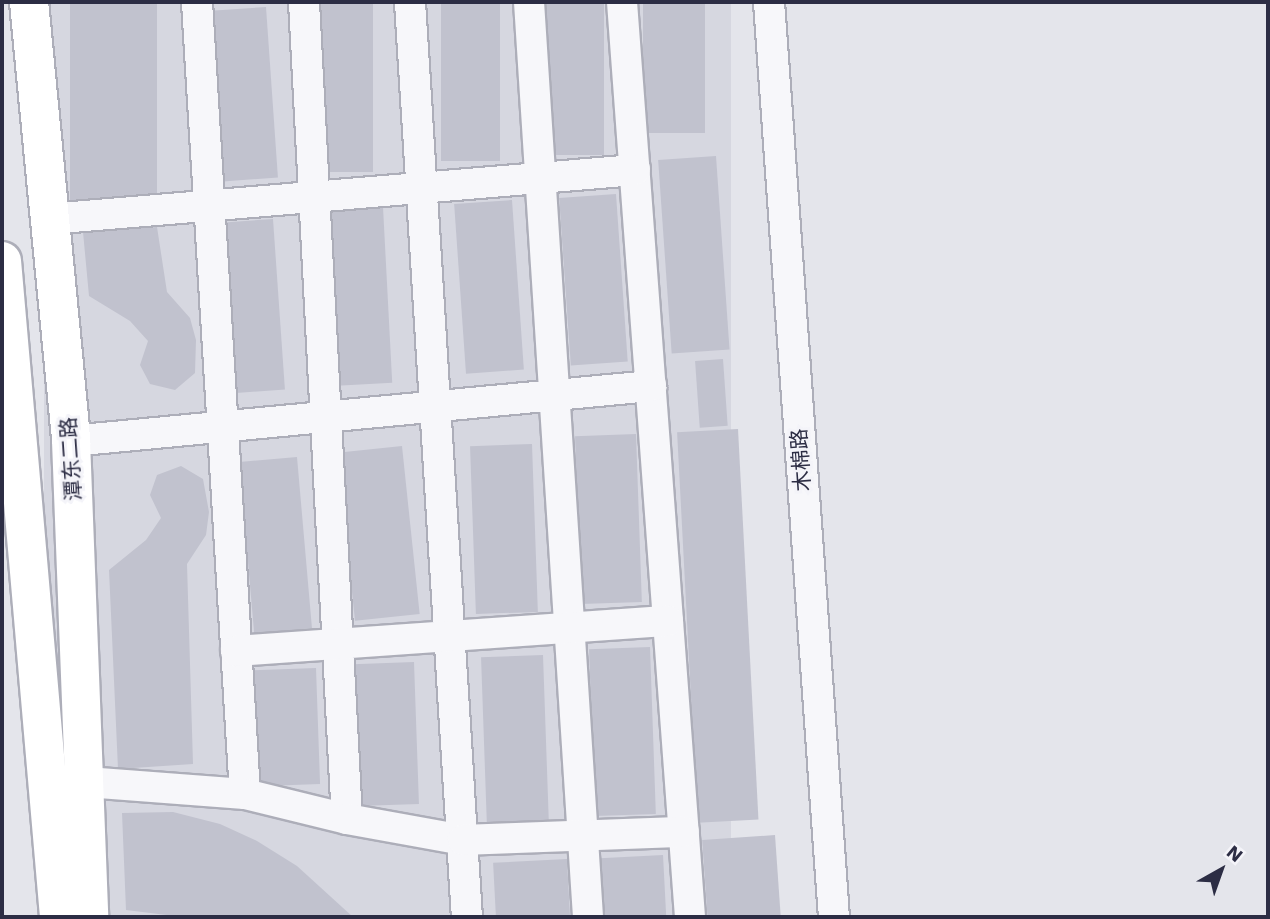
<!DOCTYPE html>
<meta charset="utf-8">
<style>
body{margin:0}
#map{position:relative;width:1270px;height:919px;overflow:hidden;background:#e4e5eb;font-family:"Work Sans","Noto Sans SC",sans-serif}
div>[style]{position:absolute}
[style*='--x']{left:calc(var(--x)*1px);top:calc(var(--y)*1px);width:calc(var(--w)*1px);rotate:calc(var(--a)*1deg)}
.built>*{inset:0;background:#d6d7e0;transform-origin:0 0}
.building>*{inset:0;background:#c1c2ce;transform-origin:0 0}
.roads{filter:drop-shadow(2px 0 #adaeb9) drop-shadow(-2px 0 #adaeb9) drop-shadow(0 2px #adaeb9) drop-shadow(0 -2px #adaeb9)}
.minor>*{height:30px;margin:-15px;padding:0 15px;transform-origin:15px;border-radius:15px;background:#f7f7fa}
.highway>*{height:38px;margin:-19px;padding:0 19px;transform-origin:19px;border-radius:19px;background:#fff}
span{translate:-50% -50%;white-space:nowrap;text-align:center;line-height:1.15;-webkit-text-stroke:6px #f4f4f9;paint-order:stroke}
.street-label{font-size:21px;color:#2c2d44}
.frame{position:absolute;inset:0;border:4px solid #2c2d44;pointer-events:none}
.north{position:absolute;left:1186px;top:835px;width:70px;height:70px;-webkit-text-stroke:5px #f4f4f9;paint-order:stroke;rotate:40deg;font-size:19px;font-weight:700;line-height:28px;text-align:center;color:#2c2d44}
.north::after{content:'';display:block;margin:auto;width:24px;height:32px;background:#2c2d44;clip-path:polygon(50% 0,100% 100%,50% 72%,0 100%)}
</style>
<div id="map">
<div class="built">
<div style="left:44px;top:2px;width:687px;height:918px"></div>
</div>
<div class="building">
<div style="left:70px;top:2px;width:87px;height:198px"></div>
<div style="left:311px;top:2px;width:62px;height:170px"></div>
<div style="left:441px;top:2px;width:59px;height:159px"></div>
<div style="left:545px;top:2px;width:59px;height:153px"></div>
<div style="left:643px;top:2px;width:62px;height:131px"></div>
<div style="left:266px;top:7px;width:171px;height:55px;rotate:86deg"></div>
<div style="left:716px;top:156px;width:194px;height:58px;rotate:86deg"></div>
<div style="left:616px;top:194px;width:168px;height:57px;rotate:86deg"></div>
<div style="left:512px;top:200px;width:170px;height:58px;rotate:86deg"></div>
<div style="left:383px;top:207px;width:176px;height:60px;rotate:87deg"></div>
<div style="left:273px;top:219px;width:171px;height:49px;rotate:86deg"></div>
<div style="clip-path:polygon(157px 227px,167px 292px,190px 318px,196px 340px,195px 373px,175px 390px,150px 384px,140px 365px,148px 341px,130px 321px,89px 296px,83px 232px)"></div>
<div style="left:723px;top:359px;width:67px;height:28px;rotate:86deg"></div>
<div style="left:738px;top:429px;width:391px;height:61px;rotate:87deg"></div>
<div style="left:636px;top:434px;width:168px;height:61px;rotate:88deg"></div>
<div style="left:532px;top:444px;width:168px;height:62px;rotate:88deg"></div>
<div style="left:402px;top:446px;width:169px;height:65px;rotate:84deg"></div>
<div style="left:297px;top:457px;width:172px;height:58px;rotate:85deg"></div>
<div style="clip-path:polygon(181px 466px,203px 479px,209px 512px,206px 535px,187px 564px,193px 764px,118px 769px,109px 570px,146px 540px,161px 518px,150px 495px,157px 475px)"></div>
<div style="left:650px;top:647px;width:167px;height:61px;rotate:88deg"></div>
<div style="left:543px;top:655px;width:167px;height:62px;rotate:88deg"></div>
<div style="left:414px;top:662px;width:142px;height:61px;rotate:88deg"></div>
<div style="left:316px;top:668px;width:116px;height:63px;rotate:88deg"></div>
<div style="clip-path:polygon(173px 812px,220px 824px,257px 841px,297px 866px,353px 917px,183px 917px,126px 910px,122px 813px)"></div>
<div style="left:775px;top:835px;width:82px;height:73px;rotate:86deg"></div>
<div style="left:663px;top:855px;width:62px;height:63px;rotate:87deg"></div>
<div style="left:567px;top:859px;width:58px;height:74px;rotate:87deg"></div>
</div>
<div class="roads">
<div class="minor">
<div style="--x:197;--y:2;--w:793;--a:86.53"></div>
<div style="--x:304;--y:2;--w:818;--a:86.99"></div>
<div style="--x:410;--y:2;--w:917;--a:86.44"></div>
<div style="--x:529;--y:2;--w:917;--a:86.31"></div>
<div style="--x:622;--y:2;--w:918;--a:85.75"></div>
<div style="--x:769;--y:2;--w:917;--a:85.94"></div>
<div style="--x:49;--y:219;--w:588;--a:-4.78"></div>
<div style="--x:71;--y:441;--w:583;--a:-5.42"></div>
<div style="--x:236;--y:651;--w:433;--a:-4"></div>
<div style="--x:86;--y:782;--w:159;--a:4.3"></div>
<div style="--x:245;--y:794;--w:105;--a:13.8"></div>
<div style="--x:347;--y:819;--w:118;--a:10.3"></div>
<div style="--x:463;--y:840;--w:221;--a:-2.1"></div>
</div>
<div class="highway">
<div style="--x:29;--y:2;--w:441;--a:84.5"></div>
<div style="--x:71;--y:441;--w:476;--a:87.8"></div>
<div style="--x:2;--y:261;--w:658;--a:85.03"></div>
</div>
</div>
<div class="street-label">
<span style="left:71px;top:459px;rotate:-94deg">潭东二路</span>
<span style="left:801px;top:460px;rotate:-94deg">木棉路</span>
</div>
<div class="frame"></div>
<div class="north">N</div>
</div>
